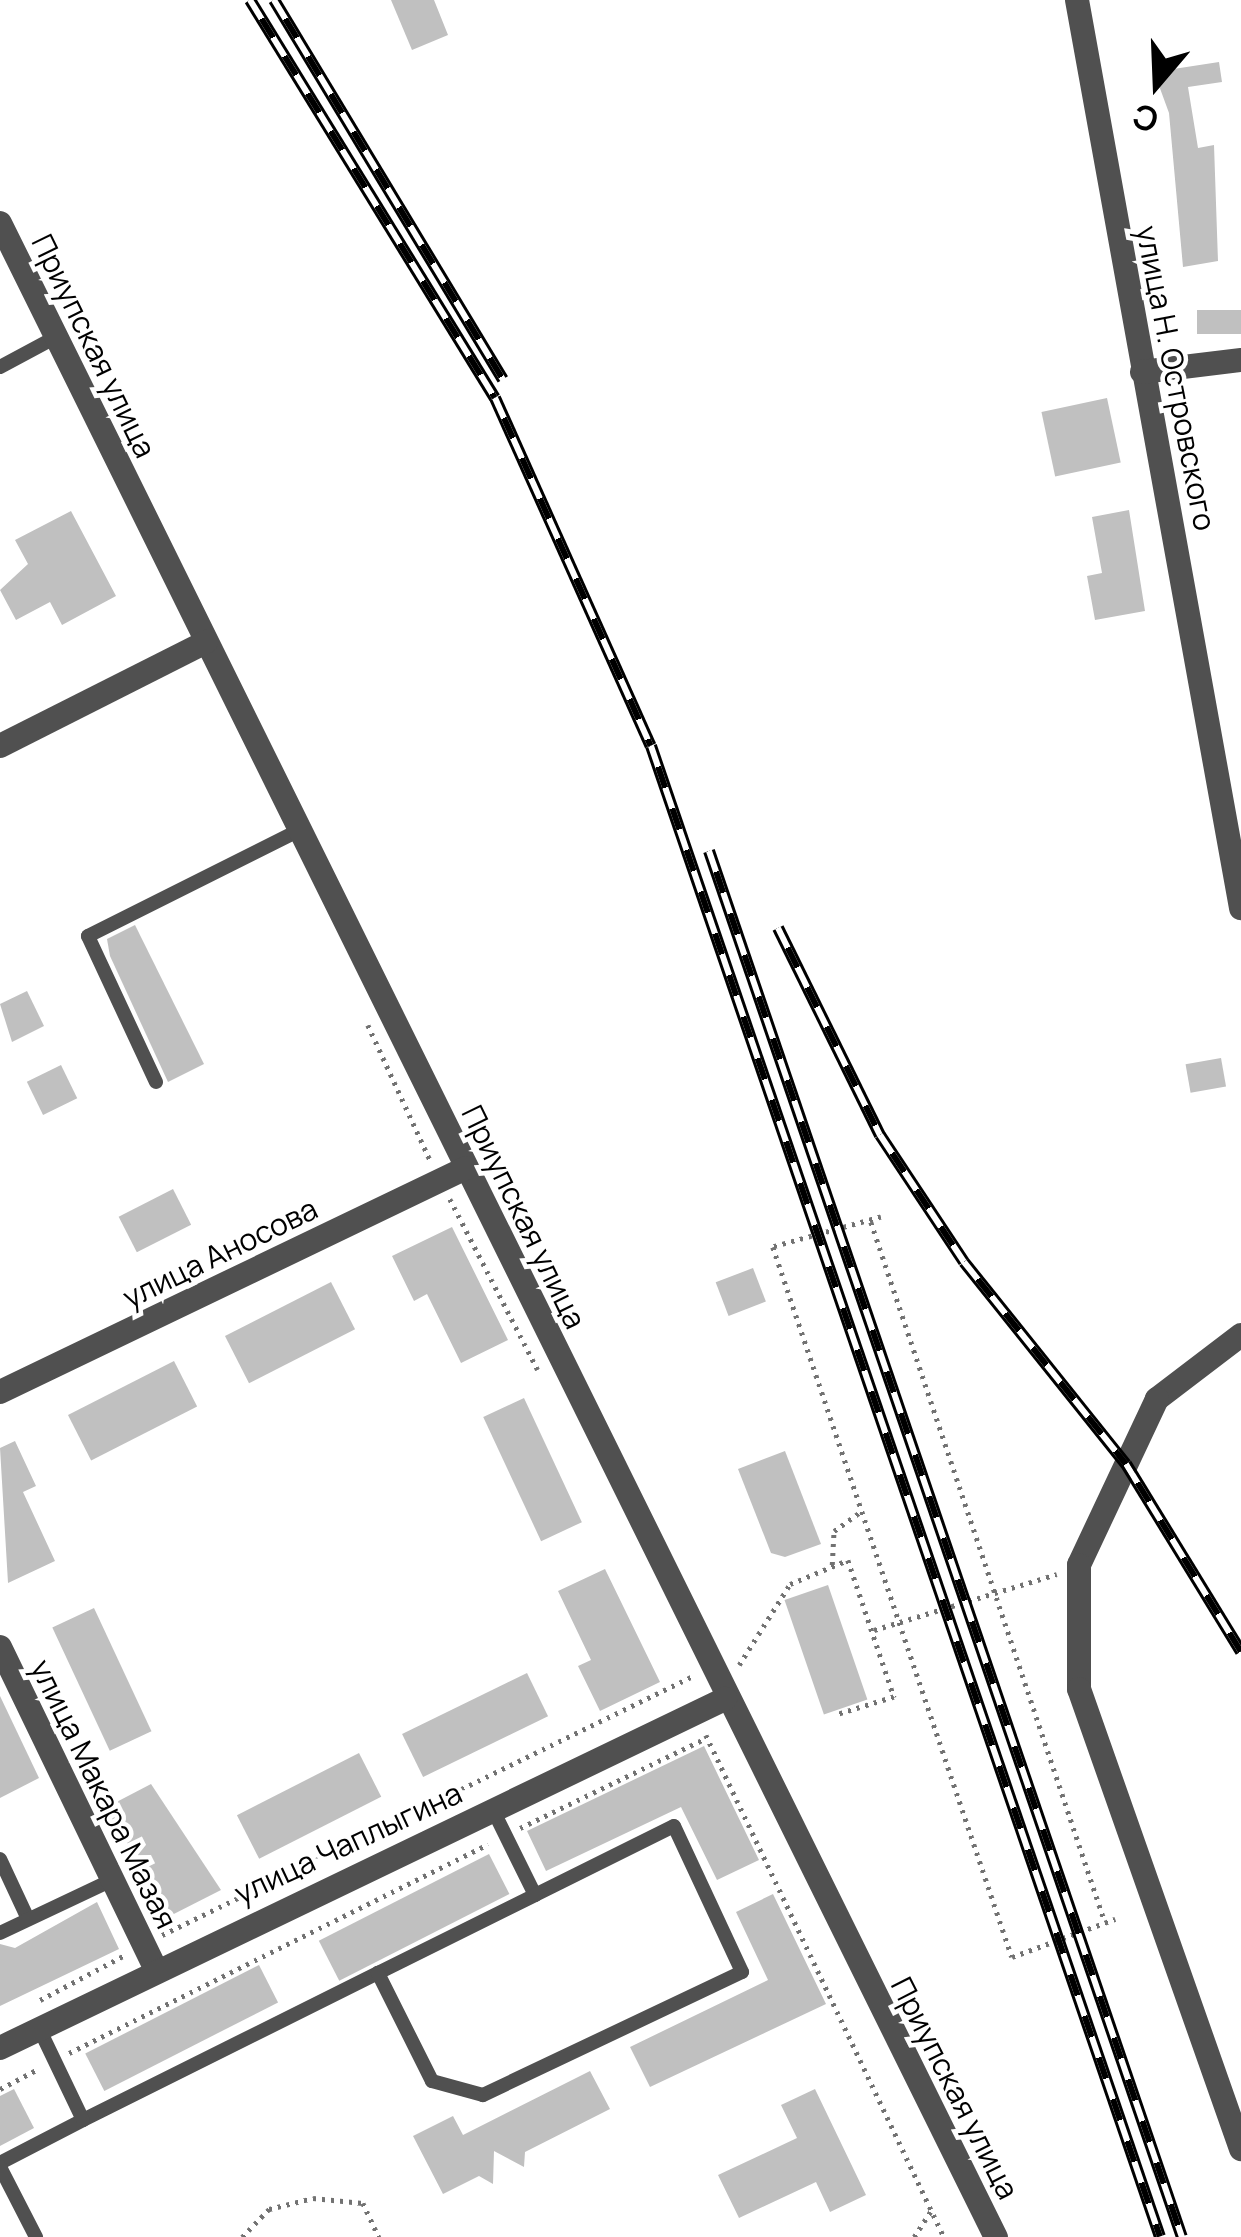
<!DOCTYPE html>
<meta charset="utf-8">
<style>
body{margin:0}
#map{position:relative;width:1241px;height:2237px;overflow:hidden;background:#fff;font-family:Manrope,sans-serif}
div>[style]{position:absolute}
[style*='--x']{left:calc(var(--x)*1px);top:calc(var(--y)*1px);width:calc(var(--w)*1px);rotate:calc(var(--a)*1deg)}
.building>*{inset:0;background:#c0c0c0;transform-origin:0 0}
.path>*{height:4.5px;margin-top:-2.25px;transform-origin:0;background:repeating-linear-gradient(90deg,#727272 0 3px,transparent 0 9px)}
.service>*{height:14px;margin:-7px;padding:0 7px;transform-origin:7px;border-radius:7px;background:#505050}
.minor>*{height:24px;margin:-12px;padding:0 12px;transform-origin:12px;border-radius:12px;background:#505050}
.rail>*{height:12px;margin-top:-6px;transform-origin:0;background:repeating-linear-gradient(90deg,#fff 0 22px,#000 0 44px);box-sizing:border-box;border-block:3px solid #000}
span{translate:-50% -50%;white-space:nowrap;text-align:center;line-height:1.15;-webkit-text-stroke:9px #fff;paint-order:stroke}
.street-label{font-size:30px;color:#000}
.north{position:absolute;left:1097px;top:24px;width:120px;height:120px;-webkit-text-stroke:9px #fff;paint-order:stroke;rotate:199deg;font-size:33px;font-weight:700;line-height:48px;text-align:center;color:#000}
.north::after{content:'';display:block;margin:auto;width:42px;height:54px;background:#000;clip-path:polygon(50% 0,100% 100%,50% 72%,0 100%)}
</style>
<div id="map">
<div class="building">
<div style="clip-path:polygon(391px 0,434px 0,448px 35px,412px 50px)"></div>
<div style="clip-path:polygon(1219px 62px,1222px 82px,1188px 87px,1198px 148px,1214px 145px,1218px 261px,1183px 267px,1169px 113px,1154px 72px)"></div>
<div style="left:1241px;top:310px;width:24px;height:44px;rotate:90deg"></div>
<div style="left:1107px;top:398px;width:66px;height:67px;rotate:78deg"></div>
<div style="clip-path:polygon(1129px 510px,1145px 611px,1095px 620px,1087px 576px,1102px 573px,1092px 517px)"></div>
<div style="clip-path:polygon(71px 511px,116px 596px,62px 625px,50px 602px,16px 620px,0 590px,28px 564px,15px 540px)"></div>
<div style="clip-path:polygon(135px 925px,204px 1064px,168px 1082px,110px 956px,107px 939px)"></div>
<div style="clip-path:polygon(27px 991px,44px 1026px,12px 1042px,0 1004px)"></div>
<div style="left:1221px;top:1058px;width:29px;height:36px;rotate:80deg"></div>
<div style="left:61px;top:1065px;width:37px;height:38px;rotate:64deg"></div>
<div style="left:173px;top:1189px;width:40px;height:61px;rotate:63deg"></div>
<div style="clip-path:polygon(452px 1227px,508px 1340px,461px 1363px,427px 1294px,414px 1301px,392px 1256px)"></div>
<div style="left:753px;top:1268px;width:36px;height:40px;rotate:69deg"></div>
<div style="left:331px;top:1282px;width:53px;height:119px;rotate:63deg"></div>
<div style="left:174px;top:1361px;width:51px;height:119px;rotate:63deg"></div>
<div style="left:524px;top:1398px;width:137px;height:45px;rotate:65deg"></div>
<div style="clip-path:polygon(15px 1441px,36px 1486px,23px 1492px,55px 1561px,8px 1583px,0 1448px)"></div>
<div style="clip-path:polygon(785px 1451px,821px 1544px,785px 1557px,771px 1553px,738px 1469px)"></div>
<div style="clip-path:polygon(605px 1569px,660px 1682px,600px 1711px,578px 1666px,591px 1660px,558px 1591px)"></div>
<div style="left:828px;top:1585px;width:121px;height:46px;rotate:71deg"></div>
<div style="left:94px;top:1608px;width:136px;height:46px;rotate:65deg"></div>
<div style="left:527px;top:1673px;width:48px;height:139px;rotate:64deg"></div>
<div style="clip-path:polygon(0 1696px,39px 1778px,0 1798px)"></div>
<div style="clip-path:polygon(704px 1746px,759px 1860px,717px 1880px,681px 1807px,546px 1871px,527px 1831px)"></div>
<div style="left:359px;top:1753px;width:49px;height:137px;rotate:63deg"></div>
<div style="clip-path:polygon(151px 1784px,221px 1890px,162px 1920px,105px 1808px)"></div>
<div style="left:489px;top:1854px;width:45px;height:191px;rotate:63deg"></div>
<div style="clip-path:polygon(773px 1894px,826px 2004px,650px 2087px,630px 2047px,768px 1980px,736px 1912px)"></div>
<div style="clip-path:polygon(97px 1902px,119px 1949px,0 2006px,0 1944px,15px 1948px)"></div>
<div style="left:259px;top:1965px;width:42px;height:195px;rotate:63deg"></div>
<div style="clip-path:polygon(590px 2071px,610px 2109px,525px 2152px,524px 2167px,494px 2151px,493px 2184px,479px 2176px,443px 2194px,413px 2136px,453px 2116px,463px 2135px)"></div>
<div style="clip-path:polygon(14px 2089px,34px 2128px,0 2146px,0 2096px)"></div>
<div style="clip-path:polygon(815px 2089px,866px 2195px,830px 2212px,816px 2182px,739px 2218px,718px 2175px,797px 2138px,781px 2105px)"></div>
</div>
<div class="path">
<div style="--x:368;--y:1025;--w:151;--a:65.3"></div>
<div style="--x:450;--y:1199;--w:192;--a:62.8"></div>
<div style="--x:881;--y:1217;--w:112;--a:164.5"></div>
<div style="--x:773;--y:1247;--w:749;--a:71.4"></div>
<div style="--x:1012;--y:1957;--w:110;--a:-20.3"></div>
<div style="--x:871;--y:1222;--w:738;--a:71.52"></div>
<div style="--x:832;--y:1565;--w:34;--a:-87"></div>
<div style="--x:834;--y:1531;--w:34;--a:-36"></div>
<div style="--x:874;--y:1630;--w:191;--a:-17"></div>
<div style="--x:739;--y:1665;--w:96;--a:-57.8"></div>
<div style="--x:790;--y:1584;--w:63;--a:-22.5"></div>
<div style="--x:848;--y:1560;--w:145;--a:71.4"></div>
<div style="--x:894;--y:1697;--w:58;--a:162.8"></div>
<div style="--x:706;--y:1735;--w:556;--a:64.63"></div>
<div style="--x:520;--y:1828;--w:204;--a:-25.8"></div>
<div style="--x:162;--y:1935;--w:589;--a:-26"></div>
<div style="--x:40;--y:2000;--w:96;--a:-27.9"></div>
<div style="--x:69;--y:2053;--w:468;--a:-26.5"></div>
<div style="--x:0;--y:2089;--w:43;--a:-27.8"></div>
<div style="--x:242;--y:2237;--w:39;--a:-46"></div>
<div style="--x:269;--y:2209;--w:45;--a:-14"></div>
<div style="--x:313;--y:2198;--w:50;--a:5.7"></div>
<div style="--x:363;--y:2203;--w:38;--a:65"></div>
<div style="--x:914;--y:2237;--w:30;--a:-57"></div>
</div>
<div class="service">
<div style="--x:0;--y:367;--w:64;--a:-28.2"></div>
<div style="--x:156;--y:1082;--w:161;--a:-115"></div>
<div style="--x:88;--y:936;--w:237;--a:-26.6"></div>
<div style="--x:492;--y:1808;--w:97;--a:63.7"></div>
<div style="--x:0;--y:1859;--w:66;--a:65"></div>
<div style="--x:0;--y:1933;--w:126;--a:-25.3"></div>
<div style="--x:83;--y:2120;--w:330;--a:-26.5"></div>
<div style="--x:378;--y:1973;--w:175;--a:-26.4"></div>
<div style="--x:535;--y:1895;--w:155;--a:-26.4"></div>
<div style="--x:674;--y:1826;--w:161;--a:65"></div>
<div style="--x:742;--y:1972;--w:287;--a:154.6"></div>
<div style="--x:483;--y:2095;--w:53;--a:-164.6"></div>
<div style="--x:432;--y:2081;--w:121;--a:-116.6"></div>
<div style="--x:0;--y:2163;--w:93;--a:-27.4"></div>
<div style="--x:83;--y:2120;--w:102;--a:-115.6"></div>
<div style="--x:0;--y:2167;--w:79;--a:62.8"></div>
</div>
<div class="minor">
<div style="--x:1077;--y:0;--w:923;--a:79.76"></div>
<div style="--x:0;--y:223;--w:2247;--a:63.69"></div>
<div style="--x:1142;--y:372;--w:100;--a:-6.9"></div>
<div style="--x:0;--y:746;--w:231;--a:-26.8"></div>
<div style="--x:1241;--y:1335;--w:106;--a:142.7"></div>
<div style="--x:1157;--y:1399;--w:183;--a:115.2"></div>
<div style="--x:1079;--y:1565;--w:124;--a:90"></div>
<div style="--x:1079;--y:1689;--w:488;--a:70.6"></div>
<div style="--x:0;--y:1392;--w:517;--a:-25.67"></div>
<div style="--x:0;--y:1647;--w:356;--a:64.2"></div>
<div style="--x:0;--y:2048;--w:805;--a:-25.71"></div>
</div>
<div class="rail">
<div style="--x:250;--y:0;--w:467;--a:58.4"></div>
<div style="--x:495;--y:398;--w:381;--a:65.9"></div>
<div style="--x:651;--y:746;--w:1575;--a:71.15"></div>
<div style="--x:274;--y:0;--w:443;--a:58.9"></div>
<div style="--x:709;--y:851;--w:1464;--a:71.16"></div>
<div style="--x:778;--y:928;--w:231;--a:63.8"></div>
<div style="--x:880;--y:1135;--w:152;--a:56.5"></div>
<div style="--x:964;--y:1262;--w:259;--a:51.3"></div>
<div style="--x:1126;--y:1464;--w:220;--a:58.5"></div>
</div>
<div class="street-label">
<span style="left:94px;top:346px;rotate:64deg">Приупская улица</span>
<span style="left:1176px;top:378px;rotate:79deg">улица Н. Островского</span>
<span style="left:524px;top:1217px;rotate:64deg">Приупская улица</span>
<span style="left:220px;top:1253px;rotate:-26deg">улица Аносова</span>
<span style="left:104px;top:1794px;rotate:64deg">улица Макара Мазая</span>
<span style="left:348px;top:1843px;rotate:-25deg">улица Чаплыгина</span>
<span style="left:955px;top:2088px;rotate:63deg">Приупская улица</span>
</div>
<div class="north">С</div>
</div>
